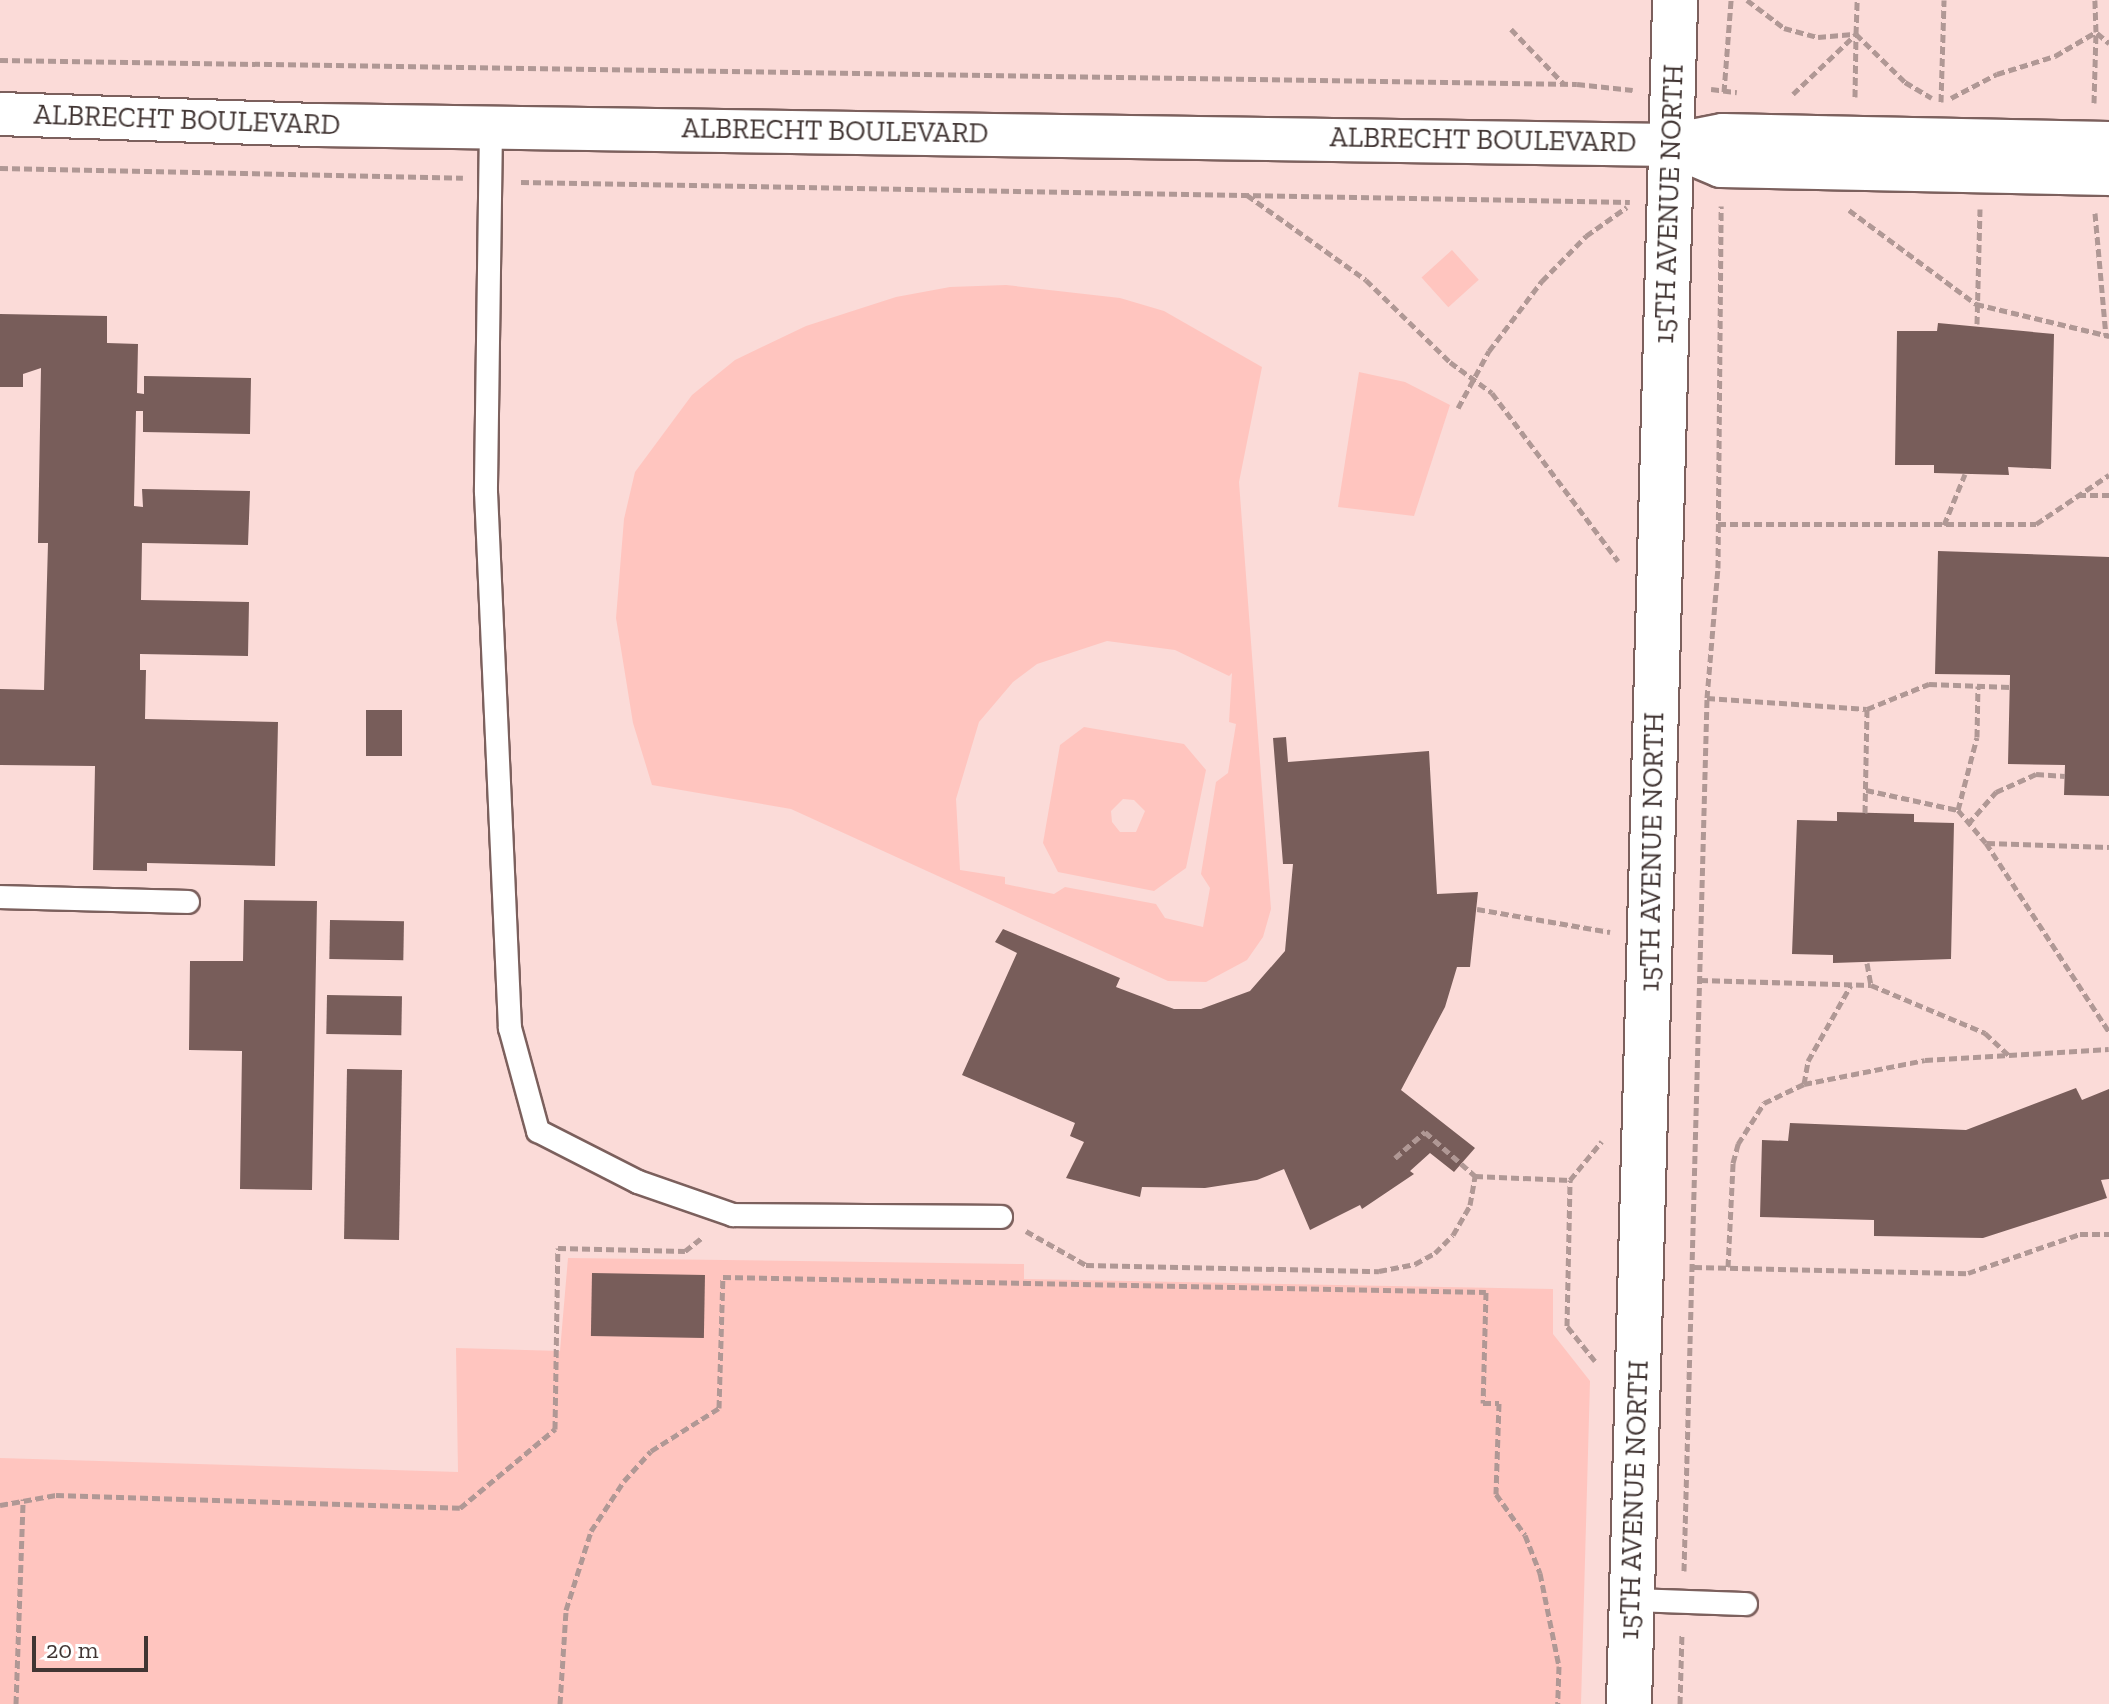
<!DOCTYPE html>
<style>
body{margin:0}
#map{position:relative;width:2109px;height:1704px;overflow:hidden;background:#fbdbd8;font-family:"Zilla Slab",serif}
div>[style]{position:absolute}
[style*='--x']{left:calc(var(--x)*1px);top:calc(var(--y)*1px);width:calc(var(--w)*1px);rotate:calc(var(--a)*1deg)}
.green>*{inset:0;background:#ffc5bf;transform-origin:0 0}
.building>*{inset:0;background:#785d5a;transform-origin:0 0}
.path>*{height:5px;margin-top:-2.5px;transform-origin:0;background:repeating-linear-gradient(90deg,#b09895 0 8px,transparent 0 12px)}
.roads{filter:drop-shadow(2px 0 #7c605d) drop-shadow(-2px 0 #7c605d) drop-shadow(0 2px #7c605d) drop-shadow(0 -2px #7c605d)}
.service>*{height:22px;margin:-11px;padding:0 11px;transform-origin:11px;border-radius:11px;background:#fff}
.minor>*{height:42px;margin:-21px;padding:0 21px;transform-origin:21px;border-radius:21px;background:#fff}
.tertiary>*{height:44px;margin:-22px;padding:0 22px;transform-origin:22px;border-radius:22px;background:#fff}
span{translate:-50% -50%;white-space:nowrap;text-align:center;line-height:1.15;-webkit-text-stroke:8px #fff;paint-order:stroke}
.street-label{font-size:28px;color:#413533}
.scale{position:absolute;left:32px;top:1636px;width:116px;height:36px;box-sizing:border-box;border:4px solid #413533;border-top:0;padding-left:10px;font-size:24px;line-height:28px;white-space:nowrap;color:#413533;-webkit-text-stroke:6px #fff;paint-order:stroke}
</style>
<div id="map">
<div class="green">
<div style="left:1452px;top:250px;width:40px;height:41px;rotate:48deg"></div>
<div style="clip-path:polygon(evenodd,1006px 285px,1120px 298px,1164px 311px,1262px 367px,1239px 482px,1271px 909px,1263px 937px,1247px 960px,1206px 982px,1168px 981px,791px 809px,652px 785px,633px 723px,616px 618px,624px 519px,635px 472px,692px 395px,735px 360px,806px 326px,896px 297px,950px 287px,1006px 285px,1107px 641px,1175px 650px,1229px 676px,1232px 673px,1229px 722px,1236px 724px,1228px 773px,1216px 782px,1201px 874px,1210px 888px,1203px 927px,1165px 918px,1156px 904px,1065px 887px,1054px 894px,1005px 884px,1005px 877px,960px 870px,956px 799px,979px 722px,1013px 682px,1037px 664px,1107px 641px)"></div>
<div style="clip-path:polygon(1359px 372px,1405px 382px,1450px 405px,1414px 516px,1338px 507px)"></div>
<div style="clip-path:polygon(evenodd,1084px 727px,1184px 744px,1206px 770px,1186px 868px,1154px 891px,1058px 872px,1043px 843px,1060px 745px,1084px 727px,1123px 799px,1134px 800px,1145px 811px,1136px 832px,1120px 832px,1112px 822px,1111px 811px,1123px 799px)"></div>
<div style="clip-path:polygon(568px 1258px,1024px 1264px,1024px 1279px,1553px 1289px,1553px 1334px,1590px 1381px,1581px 1704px,0 1704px,0 1458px,458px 1472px,456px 1348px,560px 1351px)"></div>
</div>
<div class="building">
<div style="clip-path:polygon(0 314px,107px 316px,107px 343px,138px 344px,137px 393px,144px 394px,144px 376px,251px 378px,250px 434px,143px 432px,143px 411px,136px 411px,134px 506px,143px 507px,142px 489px,250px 491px,248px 545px,142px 543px,141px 600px,249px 602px,248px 656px,140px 654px,140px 670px,146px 670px,145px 719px,278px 722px,275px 866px,147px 863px,147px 871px,93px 870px,95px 766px,0 765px,0 689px,44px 690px,48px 543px,38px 543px,41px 368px,23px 374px,23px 387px,0 387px)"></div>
<div style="clip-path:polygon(1938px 323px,2054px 334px,2051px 469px,2008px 467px,2009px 475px,1934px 473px,1934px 465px,1895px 465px,1897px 331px,1937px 331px)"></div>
<div style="clip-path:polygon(1938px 551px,2109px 557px,2109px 796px,2064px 795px,2065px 765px,2008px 764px,2010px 675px,1935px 674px)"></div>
<div style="left:366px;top:710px;width:36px;height:46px"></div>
<div style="clip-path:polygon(1286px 737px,1288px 762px,1429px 751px,1437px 894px,1478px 892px,1470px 967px,1457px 967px,1445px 1007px,1401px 1090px,1475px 1148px,1454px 1172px,1430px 1153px,1410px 1171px,1414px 1174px,1362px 1209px,1360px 1205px,1310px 1230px,1284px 1169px,1257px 1180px,1205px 1188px,1142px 1187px,1140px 1197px,1066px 1178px,1084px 1142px,1070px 1136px,1075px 1123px,962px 1075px,1017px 953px,995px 942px,1003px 929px,1120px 978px,1116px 987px,1174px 1009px,1201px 1009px,1250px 991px,1285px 951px,1293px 864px,1283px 864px,1273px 738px)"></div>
<div style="clip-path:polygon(1837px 812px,1914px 814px,1914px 822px,1954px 823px,1951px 959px,1833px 963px,1833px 955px,1792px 954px,1797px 820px,1837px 821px)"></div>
<div style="clip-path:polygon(244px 900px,317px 901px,312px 1190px,240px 1189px,242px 1051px,189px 1050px,190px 961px,243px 961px)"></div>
<div style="left:330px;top:920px;width:74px;height:39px;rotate:1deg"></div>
<div style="left:327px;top:995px;width:75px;height:39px;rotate:1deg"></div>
<div style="left:347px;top:1069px;width:55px;height:170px;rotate:1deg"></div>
<div style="clip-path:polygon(2076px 1088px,2082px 1100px,2109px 1089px,2109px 1179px,2101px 1180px,2107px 1198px,1983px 1238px,1874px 1236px,1874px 1220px,1760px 1217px,1762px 1140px,1788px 1141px,1790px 1123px,1966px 1130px)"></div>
<div style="left:592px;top:1273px;width:113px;height:63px;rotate:1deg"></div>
</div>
<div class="path">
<div style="--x:1747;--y:0;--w:46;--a:37.1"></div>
<div style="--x:1784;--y:28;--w:35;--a:15"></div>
<div style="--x:1818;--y:37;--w:38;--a:-5"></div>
<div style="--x:1856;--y:34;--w:69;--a:44.4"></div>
<div style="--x:1905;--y:82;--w:31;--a:31"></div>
<div style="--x:1511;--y:29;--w:75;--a:46.1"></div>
<div style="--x:2097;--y:33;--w:16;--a:40"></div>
<div style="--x:0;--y:60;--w:1577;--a:0.87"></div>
<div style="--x:1577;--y:84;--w:56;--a:6.1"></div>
<div style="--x:1711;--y:89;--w:26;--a:7"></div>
<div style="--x:1724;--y:92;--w:92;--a:-85.6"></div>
<div style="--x:1793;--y:94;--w:87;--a:-43.6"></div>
<div style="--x:1856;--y:34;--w:34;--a:-88"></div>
<div style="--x:1855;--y:97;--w:62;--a:-89.1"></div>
<div style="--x:1951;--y:98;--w:52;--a:-27.6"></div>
<div style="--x:1997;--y:74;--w:61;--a:-17.2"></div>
<div style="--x:2055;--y:56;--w:48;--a:-30.3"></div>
<div style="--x:2096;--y:32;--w:32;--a:-92"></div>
<div style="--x:1941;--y:102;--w:102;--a:-88.3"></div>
<div style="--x:2094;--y:103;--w:70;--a:-88.4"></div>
<div style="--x:0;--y:168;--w:463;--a:1.2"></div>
<div style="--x:521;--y:182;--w:1109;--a:1.03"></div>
<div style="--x:1247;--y:195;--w:146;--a:35.5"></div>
<div style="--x:1366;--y:280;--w:117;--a:44.3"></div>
<div style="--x:1450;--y:362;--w:52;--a:36.4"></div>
<div style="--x:1492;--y:393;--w:210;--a:53.1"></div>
<div style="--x:1849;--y:210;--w:158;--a:36.5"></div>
<div style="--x:1976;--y:304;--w:137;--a:13.5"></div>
<div style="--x:2095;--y:213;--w:123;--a:84.9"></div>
<div style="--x:1977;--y:324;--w:115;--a:-88.5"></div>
<div style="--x:1458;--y:408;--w:65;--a:-61.5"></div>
<div style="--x:1489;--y:351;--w:88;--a:-52.9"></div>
<div style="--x:1542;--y:281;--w:63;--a:-45.6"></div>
<div style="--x:1586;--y:236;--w:50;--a:-35.3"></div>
<div style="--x:2078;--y:495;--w:31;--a:0"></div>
<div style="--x:1718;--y:524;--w:318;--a:0"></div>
<div style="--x:2036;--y:524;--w:88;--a:-33.9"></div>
<div style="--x:1944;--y:525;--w:55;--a:-67.6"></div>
<div style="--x:1707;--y:698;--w:160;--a:3.9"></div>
<div style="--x:1867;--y:709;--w:67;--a:-22"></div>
<div style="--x:1929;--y:684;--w:81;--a:2.1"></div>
<div style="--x:1866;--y:790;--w:94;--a:12.3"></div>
<div style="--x:1958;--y:810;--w:43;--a:49.7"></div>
<div style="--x:1986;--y:843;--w:225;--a:56.9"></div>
<div style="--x:1958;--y:810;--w:75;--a:-75.4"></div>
<div style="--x:1977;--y:737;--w:51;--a:-88.9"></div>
<div style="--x:1865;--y:813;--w:104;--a:-88.9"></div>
<div style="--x:1968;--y:824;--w:43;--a:-48.8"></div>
<div style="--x:1996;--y:792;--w:44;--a:-24.2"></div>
<div style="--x:2036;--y:774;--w:29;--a:4"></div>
<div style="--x:1987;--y:843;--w:122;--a:1.9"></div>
<div style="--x:1477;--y:909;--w:135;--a:9.8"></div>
<div style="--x:1867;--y:963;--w:22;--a:80"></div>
<div style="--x:1700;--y:980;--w:171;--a:1.7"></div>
<div style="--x:1871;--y:985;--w:124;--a:22.8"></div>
<div style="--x:1985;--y:1033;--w:33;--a:43"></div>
<div style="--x:1804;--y:1084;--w:23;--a:-80"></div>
<div style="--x:1808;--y:1061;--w:87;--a:-60.5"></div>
<div style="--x:1395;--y:1158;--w:40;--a:-41"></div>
<div style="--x:1425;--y:1132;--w:67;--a:41.3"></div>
<div style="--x:1475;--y:1176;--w:95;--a:2.4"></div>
<div style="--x:1026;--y:1231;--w:69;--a:29.5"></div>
<div style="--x:1086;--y:1265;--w:293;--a:1.2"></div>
<div style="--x:1379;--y:1271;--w:37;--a:-11"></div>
<div style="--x:1415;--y:1264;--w:23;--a:-29"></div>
<div style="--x:1435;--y:1253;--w:25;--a:-45"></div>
<div style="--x:1453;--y:1235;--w:34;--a:-60"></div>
<div style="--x:1470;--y:1205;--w:29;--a:-80"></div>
<div style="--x:1694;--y:1267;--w:274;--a:1.3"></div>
<div style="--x:1968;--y:1273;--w:119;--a:-19.2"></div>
<div style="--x:2080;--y:1234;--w:29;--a:0"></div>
<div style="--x:1728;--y:1267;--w:104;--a:-87.2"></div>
<div style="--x:1733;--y:1163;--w:20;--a:-75"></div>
<div style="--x:1738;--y:1144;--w:49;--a:-57.6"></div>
<div style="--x:1764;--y:1103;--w:44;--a:-25.4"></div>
<div style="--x:1804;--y:1084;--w:123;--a:-11.2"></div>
<div style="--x:1925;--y:1060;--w:184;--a:-3.4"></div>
<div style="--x:1595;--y:1361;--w:45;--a:-128.7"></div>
<div style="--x:1567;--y:1326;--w:146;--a:-88.8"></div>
<div style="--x:1570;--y:1180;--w:50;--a:-50.6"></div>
<div style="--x:0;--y:1505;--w:57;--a:-10.1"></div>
<div style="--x:56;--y:1495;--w:404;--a:1.8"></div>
<div style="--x:460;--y:1508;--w:124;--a:-39.7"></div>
<div style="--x:555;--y:1429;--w:181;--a:-89.1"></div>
<div style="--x:558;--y:1248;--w:127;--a:1.4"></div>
<div style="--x:685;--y:1251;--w:23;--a:-38"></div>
<div style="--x:1684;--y:1571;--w:873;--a:-88.49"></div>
<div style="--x:1707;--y:698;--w:130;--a:-85.2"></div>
<div style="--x:1718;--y:568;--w:362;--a:-89.5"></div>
<div style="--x:16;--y:1704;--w:205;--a:-88"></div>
<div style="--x:560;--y:1704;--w:94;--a:-86.3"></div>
<div style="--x:566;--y:1610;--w:83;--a:-72.4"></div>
<div style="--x:591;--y:1531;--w:60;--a:-56.6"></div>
<div style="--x:624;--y:1481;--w:40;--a:-48"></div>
<div style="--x:651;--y:1451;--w:80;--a:-32.3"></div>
<div style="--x:719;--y:1408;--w:131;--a:-88.3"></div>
<div style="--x:723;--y:1277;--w:763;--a:1.13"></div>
<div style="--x:1486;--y:1292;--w:111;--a:91.5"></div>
<div style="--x:1483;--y:1403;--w:16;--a:0"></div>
<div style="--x:1499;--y:1403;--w:91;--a:91.9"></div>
<div style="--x:1496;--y:1494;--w:50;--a:54.7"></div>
<div style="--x:1525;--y:1535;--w:41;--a:68.5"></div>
<div style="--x:1540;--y:1573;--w:95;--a:78.5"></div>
<div style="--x:1559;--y:1666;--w:38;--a:92"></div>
<div style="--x:1680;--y:1704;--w:71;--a:-88.4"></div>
</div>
<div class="roads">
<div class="service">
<div style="--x:491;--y:127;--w:365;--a:90.8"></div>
<div style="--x:486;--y:492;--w:537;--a:87.44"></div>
<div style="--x:510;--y:1028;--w:107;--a:74.8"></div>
<div style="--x:538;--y:1131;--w:112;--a:27"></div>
<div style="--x:638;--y:1182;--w:101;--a:19.2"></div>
<div style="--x:733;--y:1215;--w:268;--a:0.4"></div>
<div style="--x:0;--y:897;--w:188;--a:1.5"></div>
<div style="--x:1631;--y:1600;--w:115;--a:2"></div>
</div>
<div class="minor">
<div style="--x:0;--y:114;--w:318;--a:2"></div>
<div style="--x:318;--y:125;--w:1353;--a:0.85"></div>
<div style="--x:1671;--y:145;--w:53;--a:-10.9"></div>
<div style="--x:1723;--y:135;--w:386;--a:1.2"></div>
<div style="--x:1671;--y:145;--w:54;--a:22.8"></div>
<div style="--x:1721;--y:166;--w:388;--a:1.2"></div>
</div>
<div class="tertiary">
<div style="--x:1629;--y:1704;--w:1705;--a:-88.45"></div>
</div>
</div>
<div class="street-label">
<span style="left:187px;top:120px;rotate:2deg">ALBRECHT BOULEVARD</span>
<span style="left:835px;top:131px;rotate:1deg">ALBRECHT BOULEVARD</span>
<span style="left:1483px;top:140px;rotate:1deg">ALBRECHT BOULEVARD</span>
<span style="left:1669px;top:204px;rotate:-88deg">15TH AVENUE NORTH</span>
<span style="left:1652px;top:852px;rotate:-89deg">15TH AVENUE NORTH</span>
<span style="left:1634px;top:1500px;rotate:-88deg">15TH AVENUE NORTH</span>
</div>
<div class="scale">20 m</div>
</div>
